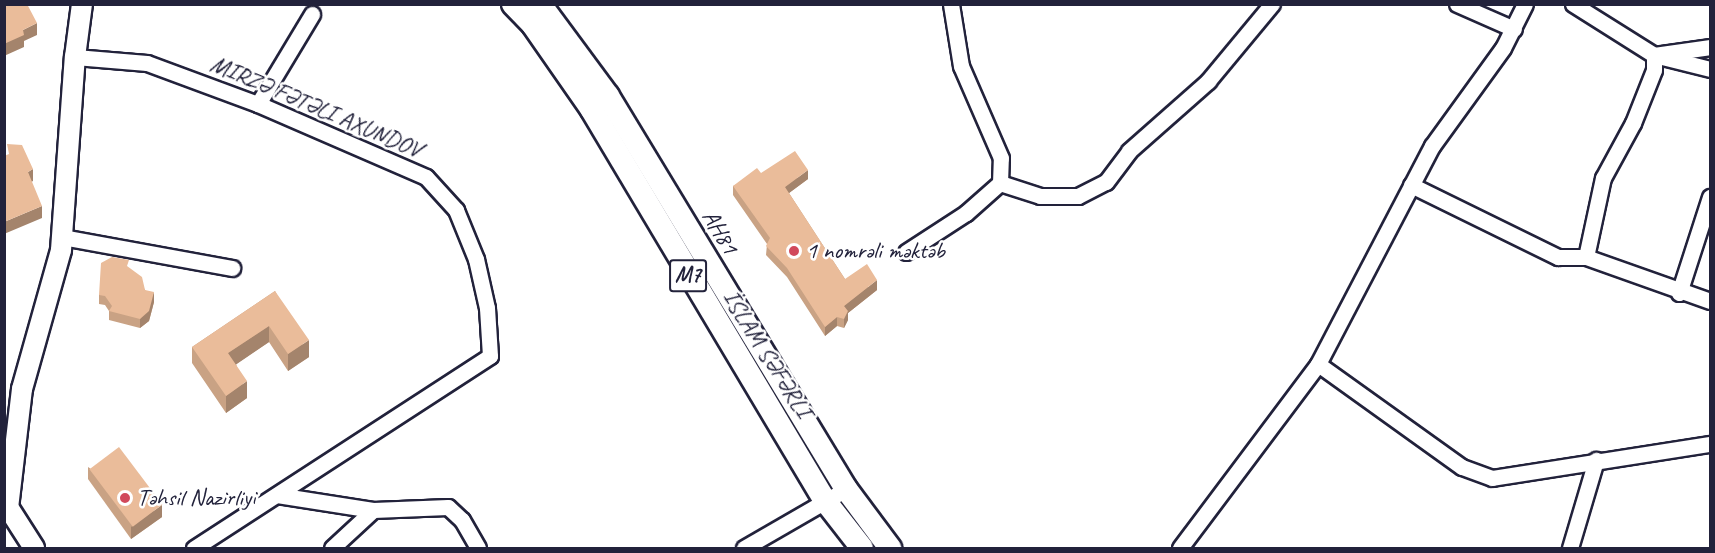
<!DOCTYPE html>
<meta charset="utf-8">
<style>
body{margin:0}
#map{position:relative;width:1715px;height:553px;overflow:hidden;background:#fff;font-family:Caveat,sans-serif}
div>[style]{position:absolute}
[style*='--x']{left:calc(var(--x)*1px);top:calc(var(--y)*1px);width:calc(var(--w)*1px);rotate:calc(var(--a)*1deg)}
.roads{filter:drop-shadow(2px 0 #22223b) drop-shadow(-2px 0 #22223b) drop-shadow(0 2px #22223b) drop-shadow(0 -2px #22223b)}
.minor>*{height:15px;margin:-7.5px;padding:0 7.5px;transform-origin:7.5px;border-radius:7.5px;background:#fff}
.major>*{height:20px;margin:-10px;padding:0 10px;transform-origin:10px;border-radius:10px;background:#fff}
.highway>*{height:22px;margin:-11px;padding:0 11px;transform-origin:11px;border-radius:11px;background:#fff}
.wall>*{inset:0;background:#c9a284}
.shaded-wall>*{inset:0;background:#a4846c}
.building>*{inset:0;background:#eabc9a;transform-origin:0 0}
.dots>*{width:16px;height:16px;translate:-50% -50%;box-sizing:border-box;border:3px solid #fff;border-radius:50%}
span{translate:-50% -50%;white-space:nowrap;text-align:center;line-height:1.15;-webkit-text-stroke:5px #fff;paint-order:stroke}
.shield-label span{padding:2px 4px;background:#fff;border:2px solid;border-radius:4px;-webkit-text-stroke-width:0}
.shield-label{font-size:22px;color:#22223b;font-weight:700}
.street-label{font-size:24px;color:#22223b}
.poi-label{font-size:24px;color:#22223b}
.left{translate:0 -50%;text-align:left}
.frame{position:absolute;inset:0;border:6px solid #22223b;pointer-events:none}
</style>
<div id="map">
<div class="roads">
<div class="minor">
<div style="--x:1457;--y:4;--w:62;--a:23.7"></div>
<div style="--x:1573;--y:4;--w:96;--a:32.2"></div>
<div style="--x:1654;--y:55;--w:57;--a:-8.1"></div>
<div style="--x:75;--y:57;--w:72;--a:4.8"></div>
<div style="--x:147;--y:63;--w:118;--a:20.3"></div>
<div style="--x:258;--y:104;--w:183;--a:23.5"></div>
<div style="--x:426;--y:177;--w:45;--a:47.7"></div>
<div style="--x:456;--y:210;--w:53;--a:67.8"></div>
<div style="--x:476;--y:259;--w:50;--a:77.3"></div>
<div style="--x:487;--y:308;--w:48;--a:86.4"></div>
<div style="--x:490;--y:356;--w:353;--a:147"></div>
<div style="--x:258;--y:104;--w:105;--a:-59"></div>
<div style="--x:1000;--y:183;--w:42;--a:18"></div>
<div style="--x:1040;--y:196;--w:38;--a:0"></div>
<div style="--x:1078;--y:196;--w:31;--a:-27"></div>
<div style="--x:1106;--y:182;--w:39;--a:-53"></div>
<div style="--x:1129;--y:151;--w:106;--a:-41.5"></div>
<div style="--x:1208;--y:81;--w:100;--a:-50.3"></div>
<div style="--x:1411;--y:185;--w:164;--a:26.1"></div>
<div style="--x:1558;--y:257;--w:28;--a:0"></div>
<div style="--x:1586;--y:257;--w:132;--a:19.5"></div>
<div style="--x:62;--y:237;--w:173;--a:10.3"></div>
<div style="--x:906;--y:252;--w:72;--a:-33"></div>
<div style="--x:966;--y:213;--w:45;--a:-41.4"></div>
<div style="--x:1000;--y:183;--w:25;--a:-88"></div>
<div style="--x:1001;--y:158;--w:100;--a:-113.5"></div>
<div style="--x:961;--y:66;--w:63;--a:-99.2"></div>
<div style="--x:1586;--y:257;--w:81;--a:-77.9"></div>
<div style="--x:1603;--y:178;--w:63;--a:-61.4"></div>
<div style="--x:1633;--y:123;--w:57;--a:-68.4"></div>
<div style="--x:1654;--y:70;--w:15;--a:-90"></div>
<div style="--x:1654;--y:55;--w:58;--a:14"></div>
<div style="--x:1679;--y:293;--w:101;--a:-72.1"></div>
<div style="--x:1318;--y:364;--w:177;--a:35.6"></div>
<div style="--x:1462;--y:467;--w:32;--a:20"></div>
<div style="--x:1492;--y:478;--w:221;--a:-8.9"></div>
<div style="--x:277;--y:495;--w:97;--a:8.9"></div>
<div style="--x:373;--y:510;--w:75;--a:-2.3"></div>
<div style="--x:448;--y:507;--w:19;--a:43"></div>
<div style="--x:462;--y:520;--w:32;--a:60"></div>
<div style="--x:332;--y:548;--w:56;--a:-42.8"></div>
<div style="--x:744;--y:548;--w:118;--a:-30"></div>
<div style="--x:1180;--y:548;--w:230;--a:-53.1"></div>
<div style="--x:1318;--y:364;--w:246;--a:-62.4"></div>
<div style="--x:1432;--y:146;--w:121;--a:-54.1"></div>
<div style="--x:1503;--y:48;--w:49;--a:-63.4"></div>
<div style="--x:1570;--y:548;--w:92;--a:-73.5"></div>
</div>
<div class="major">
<div style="--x:4;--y:501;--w:56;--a:57.4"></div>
<div style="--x:8;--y:508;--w:120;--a:-83.3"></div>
<div style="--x:22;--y:389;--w:144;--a:-74.3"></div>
<div style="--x:61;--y:250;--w:194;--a:-85.9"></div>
<div style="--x:75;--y:57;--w:53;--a:-82.5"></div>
</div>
<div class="highway">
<div style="--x:513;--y:4;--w:29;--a:46"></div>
<div style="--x:533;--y:25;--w:103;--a:55.2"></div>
<div style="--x:592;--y:110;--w:457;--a:59.2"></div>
<div style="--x:826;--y:502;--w:58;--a:52"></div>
<div style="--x:540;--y:4;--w:114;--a:53.5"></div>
<div style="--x:608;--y:96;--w:459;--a:58.8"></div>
<div style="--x:846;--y:489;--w:74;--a:53.3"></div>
</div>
</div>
<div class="wall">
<div style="clip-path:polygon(761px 173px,808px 179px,789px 193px,845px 279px,877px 290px,848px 313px,848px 320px,844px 328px,837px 326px,825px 336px,787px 277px,766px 255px,767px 244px,733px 195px,733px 186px)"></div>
<div style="clip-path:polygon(129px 268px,154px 302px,149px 321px,140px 328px,109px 320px,109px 311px,105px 305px,99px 304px,99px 295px)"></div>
<div style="clip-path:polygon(275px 291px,309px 357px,288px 371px,269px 342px,236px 364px,247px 398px,226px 413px,192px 363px,192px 347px)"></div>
<div style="clip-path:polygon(88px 467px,162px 517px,131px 539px,88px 479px)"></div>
</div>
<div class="shaded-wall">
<div style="clip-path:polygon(37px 23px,37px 35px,24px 41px,24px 47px,4px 56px,4px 44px,23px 30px)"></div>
<div style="clip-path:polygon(33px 169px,33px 181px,28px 184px,28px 172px)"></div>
<div style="clip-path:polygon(808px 170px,808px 179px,785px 196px,785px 187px)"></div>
<div style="clip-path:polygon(42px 206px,42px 218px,4px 234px,4px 222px)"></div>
<div style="clip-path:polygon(877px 280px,877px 290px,848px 313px,848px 320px,844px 328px,844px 306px)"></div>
<div style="clip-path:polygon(154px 292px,154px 302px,149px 321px,140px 328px,140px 319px)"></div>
<div style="clip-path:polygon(837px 317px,837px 326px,825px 336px,825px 327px)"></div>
<div style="clip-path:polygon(269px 326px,269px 342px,228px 370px,228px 353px)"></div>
<div style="clip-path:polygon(309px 340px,309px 357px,288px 371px,288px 354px)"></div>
<div style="clip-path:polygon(247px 381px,247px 398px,226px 413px,226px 396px)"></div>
<div style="clip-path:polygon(162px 505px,162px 517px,131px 539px,131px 527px)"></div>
</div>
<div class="building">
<div style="clip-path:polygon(4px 4px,27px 4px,37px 23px,23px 30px,24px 35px,4px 44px)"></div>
<div style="clip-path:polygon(7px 144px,22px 145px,33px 169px,28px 172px,42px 206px,4px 222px,4px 156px,9px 154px)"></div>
<div style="clip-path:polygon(795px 151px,808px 170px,785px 187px,845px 279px,867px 264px,877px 280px,844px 306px,848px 311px,844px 319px,837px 317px,825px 327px,787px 268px,766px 246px,770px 238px,733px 186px,757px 168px,761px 173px)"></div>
<div style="clip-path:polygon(112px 257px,129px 260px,127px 266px,142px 277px,145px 290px,154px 292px,149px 311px,140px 319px,109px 311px,112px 306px,105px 296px,99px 295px,101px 263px)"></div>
<div style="clip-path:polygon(275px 291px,309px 340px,288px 354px,269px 326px,228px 353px,247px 381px,226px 396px,192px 347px)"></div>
<div style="left:119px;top:447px;width:72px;height:37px;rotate:53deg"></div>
</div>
<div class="dots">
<div style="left:794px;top:251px;background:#d1495b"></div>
<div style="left:125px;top:498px;background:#d1495b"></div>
</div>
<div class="shield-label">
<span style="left:688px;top:276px">M7</span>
</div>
<div class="street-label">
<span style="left:316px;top:107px;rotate:23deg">MIRZƏ FƏTƏLI AXUNDOV</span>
<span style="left:720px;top:232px;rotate:59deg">AH81</span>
<span style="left:767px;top:354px;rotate:58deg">İSLAM SƏFƏRLI</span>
</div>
<div class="poi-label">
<span class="left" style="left:806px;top:251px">1 nomrəli məktəb</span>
<span class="left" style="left:137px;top:498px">Təhsil Nazirliyi</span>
</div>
<div class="frame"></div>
</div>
